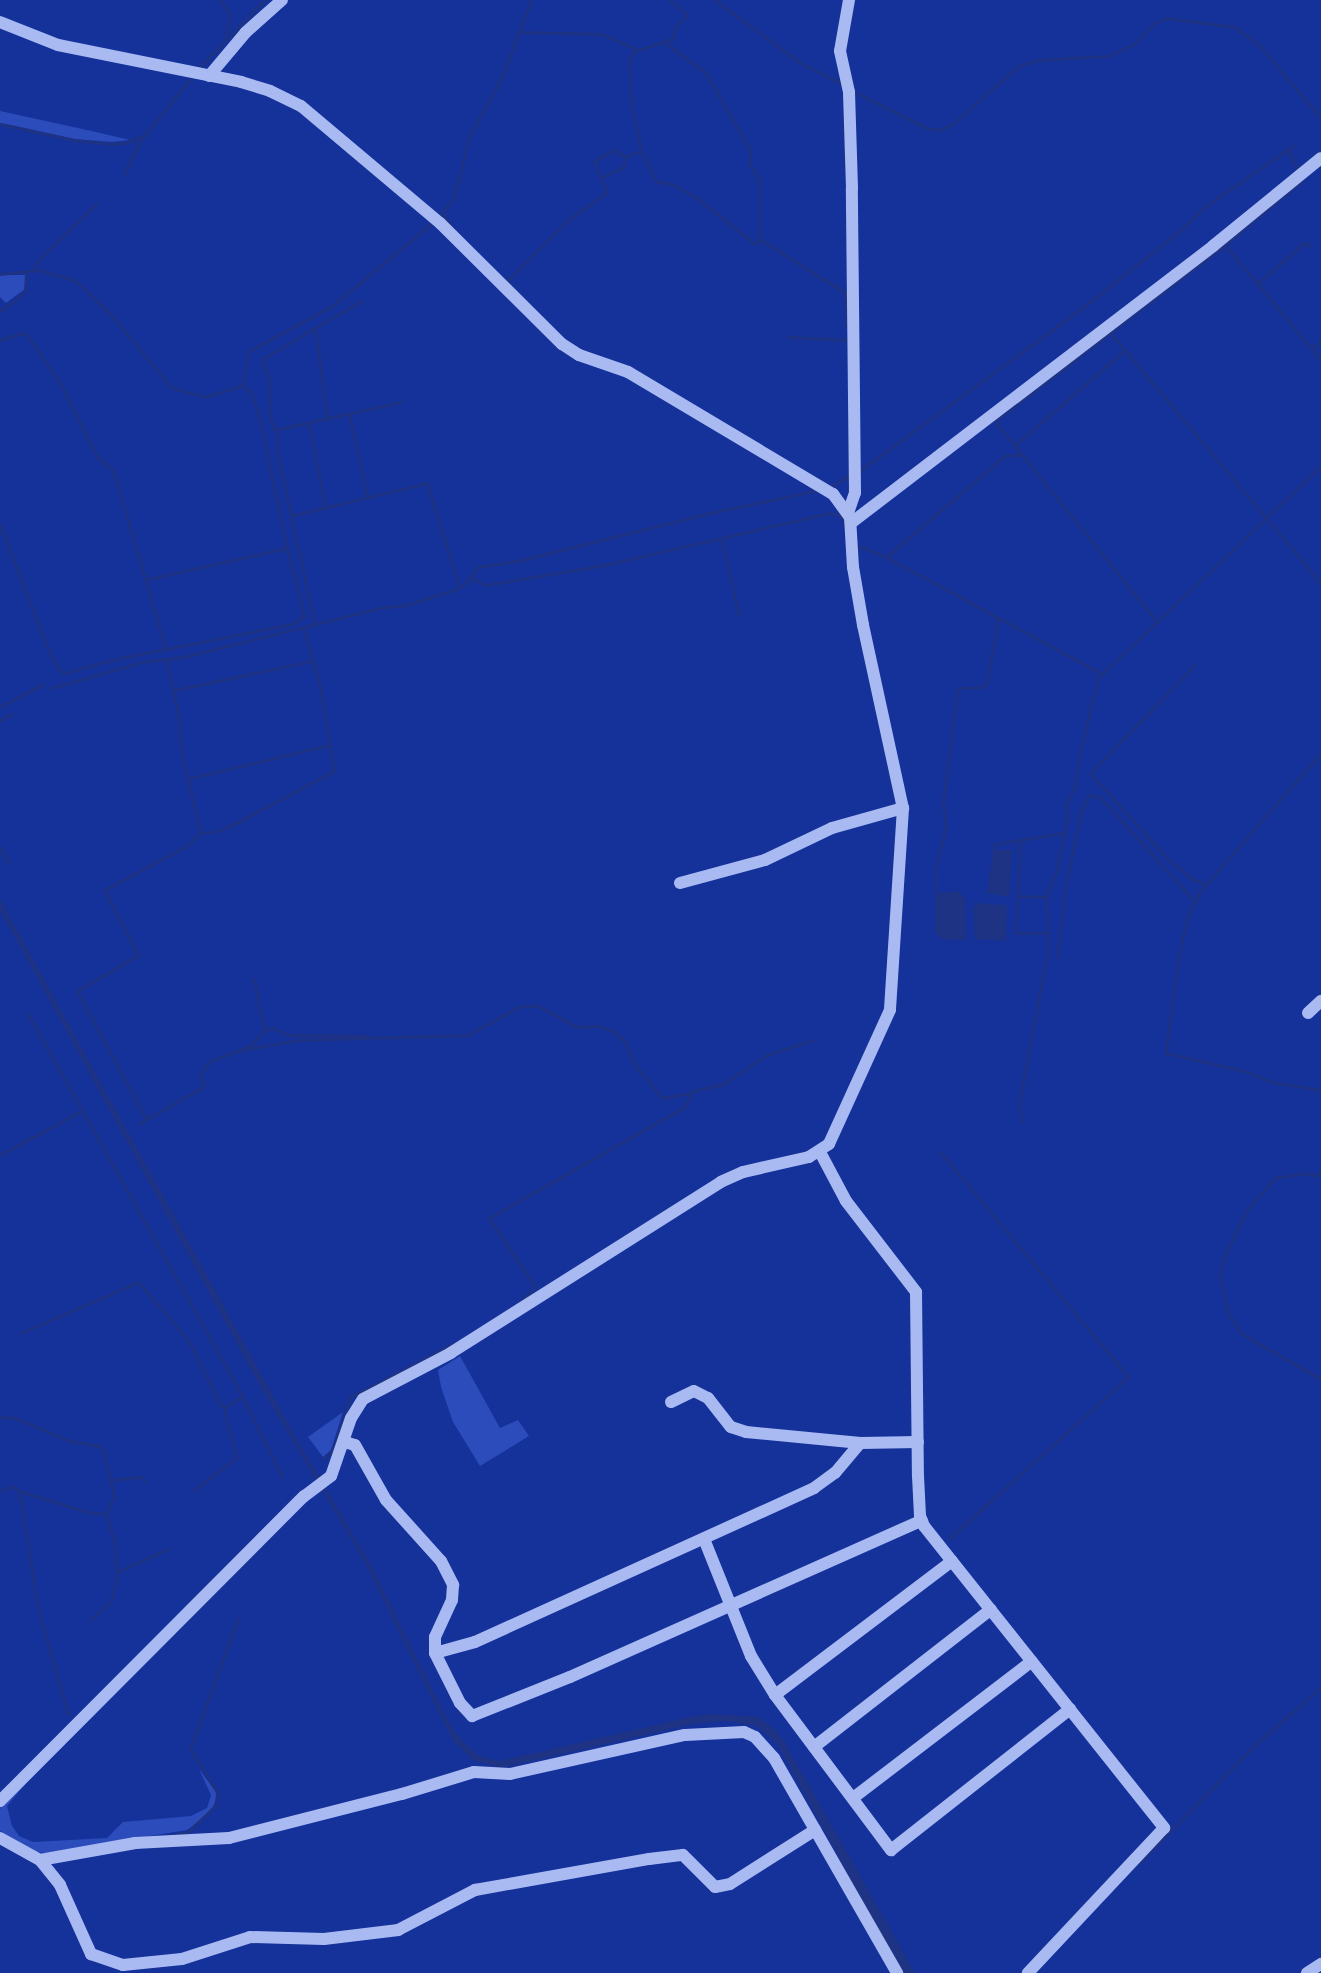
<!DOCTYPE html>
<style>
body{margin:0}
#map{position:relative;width:1321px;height:1973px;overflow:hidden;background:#14329a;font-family:Lato,sans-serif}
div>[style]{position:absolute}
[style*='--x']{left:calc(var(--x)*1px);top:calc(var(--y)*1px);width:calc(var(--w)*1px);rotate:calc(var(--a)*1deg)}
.green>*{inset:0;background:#2b4cba}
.water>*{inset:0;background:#1e3384}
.stream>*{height:3px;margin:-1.5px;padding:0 1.5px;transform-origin:1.5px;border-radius:1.5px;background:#1e3384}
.minor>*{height:12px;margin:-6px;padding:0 6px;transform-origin:6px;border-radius:6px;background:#a9baf3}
span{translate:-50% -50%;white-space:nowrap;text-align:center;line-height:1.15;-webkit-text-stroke:8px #14329a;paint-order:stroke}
</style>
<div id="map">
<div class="green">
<div style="clip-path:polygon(0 111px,87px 130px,130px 140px,112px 142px,74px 139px,15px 126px,0 123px)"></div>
<div style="clip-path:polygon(0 275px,25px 275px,25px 289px,6px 303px,0 297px)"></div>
<div style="clip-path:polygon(460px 1356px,500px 1428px,518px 1420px,529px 1436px,480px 1466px,453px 1422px,441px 1387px,438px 1370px)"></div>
<div style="clip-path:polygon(343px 1412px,331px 1450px,323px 1457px,308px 1437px)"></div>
<div style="clip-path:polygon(199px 1769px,216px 1792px,216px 1799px,211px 1812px,187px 1830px,45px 1853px,36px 1852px,0 1831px,0 1809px,13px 1792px,33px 1775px,7px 1806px,12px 1826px,19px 1836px,33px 1842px,107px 1838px,123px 1822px,191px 1816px,207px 1808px,211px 1795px)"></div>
</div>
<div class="water">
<div style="clip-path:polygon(993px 850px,1012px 850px,1009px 897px,987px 893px)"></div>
<div style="clip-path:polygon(959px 891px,965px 900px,966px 940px,942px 939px,935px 933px,935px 897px,937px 893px)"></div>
<div style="clip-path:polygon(0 899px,300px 1445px,367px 1558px,448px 1721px,461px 1740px,479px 1756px,500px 1761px,690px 1717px,713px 1714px,758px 1717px,776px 1730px,785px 1743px,915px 1973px,902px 1973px,777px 1744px,757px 1726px,727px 1721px,693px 1724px,502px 1768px,473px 1760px,453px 1741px,363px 1559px,260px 1386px,0 910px)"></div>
<div style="clip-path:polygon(976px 903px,1007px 905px,1006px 941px,975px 939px,973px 909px)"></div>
</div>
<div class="stream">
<div style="--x:221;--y:0;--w:18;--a:61"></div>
<div style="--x:230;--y:16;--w:18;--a:103"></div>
<div style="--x:670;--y:0;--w:23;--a:41"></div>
<div style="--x:687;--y:15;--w:16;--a:135"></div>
<div style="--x:676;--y:26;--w:14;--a:107"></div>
<div style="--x:672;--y:39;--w:40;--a:162"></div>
<div style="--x:634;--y:51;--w:9;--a:126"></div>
<div style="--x:629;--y:58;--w:38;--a:88"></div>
<div style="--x:630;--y:96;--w:56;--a:78.7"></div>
<div style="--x:641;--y:151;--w:35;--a:63"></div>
<div style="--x:657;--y:182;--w:15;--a:8"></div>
<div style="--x:672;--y:184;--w:29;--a:29"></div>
<div style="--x:697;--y:198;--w:74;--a:38.4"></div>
<div style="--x:755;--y:244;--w:7;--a:-34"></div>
<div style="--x:715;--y:0;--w:104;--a:36.4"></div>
<div style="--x:799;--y:62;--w:48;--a:27.1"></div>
<div style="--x:519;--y:32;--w:83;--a:1.4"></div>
<div style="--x:602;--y:34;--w:37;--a:24"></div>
<div style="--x:665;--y:43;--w:49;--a:35.9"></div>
<div style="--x:705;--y:72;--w:91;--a:59.8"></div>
<div style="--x:751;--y:151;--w:13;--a:99"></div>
<div style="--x:749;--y:164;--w:18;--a:56"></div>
<div style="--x:759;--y:179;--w:60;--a:89"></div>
<div style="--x:760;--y:239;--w:101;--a:32.4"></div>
<div style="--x:845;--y:293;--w:34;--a:87"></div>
<div style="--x:199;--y:68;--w:94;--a:-46.3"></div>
<div style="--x:855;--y:92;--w:80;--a:26.6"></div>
<div style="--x:927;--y:128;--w:14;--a:8"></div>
<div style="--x:941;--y:130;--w:15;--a:-28"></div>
<div style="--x:954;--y:123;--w:86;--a:-41.7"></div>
<div style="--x:1018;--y:66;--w:21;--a:-17"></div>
<div style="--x:1038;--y:60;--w:70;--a:-3.3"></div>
<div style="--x:1108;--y:56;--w:27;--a:-24"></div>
<div style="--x:1133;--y:45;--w:29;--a:-46"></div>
<div style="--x:1153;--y:24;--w:14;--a:-25"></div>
<div style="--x:1166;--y:18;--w:70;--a:7.4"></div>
<div style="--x:1235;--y:27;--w:30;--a:37"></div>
<div style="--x:1259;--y:45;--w:96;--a:49.7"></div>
<div style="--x:844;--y:112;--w:52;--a:88.9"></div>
<div style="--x:0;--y:124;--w:76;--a:12.2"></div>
<div style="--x:74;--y:140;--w:38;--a:6"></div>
<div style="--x:112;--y:144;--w:13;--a:-4"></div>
<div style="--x:125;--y:143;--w:22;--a:-22"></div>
<div style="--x:1287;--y:149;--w:23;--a:61"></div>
<div style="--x:124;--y:174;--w:39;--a:-64"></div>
<div style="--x:141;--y:139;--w:80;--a:-50.6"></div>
<div style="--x:602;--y:177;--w:23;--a:-25"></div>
<div style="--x:623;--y:167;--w:10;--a:-79"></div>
<div style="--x:442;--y:212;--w:17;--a:57"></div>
<div style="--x:442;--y:213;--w:18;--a:-52"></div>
<div style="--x:453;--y:199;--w:66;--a:-75.1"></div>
<div style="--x:470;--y:135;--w:66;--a:-61.1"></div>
<div style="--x:502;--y:77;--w:82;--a:-69.4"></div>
<div style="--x:1226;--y:246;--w:148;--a:50.2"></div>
<div style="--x:33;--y:270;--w:11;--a:-63"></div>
<div style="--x:38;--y:260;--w:81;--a:-44"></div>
<div style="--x:0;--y:274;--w:39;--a:-6"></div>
<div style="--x:39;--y:270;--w:37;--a:16"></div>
<div style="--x:75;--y:280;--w:50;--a:44.2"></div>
<div style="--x:111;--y:315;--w:95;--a:50.1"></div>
<div style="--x:172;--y:388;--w:34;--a:15"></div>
<div style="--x:205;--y:397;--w:39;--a:-17"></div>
<div style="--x:242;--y:386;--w:36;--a:-79"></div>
<div style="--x:249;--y:351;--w:94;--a:-28.5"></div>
<div style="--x:332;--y:306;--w:131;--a:-39.7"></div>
<div style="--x:504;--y:280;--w:3;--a:18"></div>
<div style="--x:507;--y:281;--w:86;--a:-45"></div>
<div style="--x:568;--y:220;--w:48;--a:-35.7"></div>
<div style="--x:607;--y:192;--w:34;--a:-113"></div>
<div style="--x:594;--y:161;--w:23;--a:-29"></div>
<div style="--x:614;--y:150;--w:13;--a:32"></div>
<div style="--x:625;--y:157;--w:17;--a:-21"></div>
<div style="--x:1258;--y:283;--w:61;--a:-41"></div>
<div style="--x:1304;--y:243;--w:8;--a:23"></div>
<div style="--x:361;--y:301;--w:115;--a:149.6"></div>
<div style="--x:262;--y:359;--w:22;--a:72"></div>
<div style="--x:269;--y:380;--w:31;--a:90"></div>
<div style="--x:269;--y:411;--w:20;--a:75"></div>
<div style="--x:274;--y:430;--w:130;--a:-12.4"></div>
<div style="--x:0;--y:311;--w:31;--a:-37"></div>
<div style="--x:25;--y:292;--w:19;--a:-87"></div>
<div style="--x:315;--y:328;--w:92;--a:82.5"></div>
<div style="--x:1112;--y:335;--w:324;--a:49.9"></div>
<div style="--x:788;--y:337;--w:60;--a:2.9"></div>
<div style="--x:0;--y:340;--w:22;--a:-18"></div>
<div style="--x:21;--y:333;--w:6;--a:18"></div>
<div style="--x:27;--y:335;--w:58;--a:55.5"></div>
<div style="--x:60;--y:383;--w:83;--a:63.4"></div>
<div style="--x:97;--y:457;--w:21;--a:39"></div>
<div style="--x:113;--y:470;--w:188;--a:73.6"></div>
<div style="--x:1312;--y:348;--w:11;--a:-38"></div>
<div style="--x:242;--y:386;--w:11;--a:34"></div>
<div style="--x:251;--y:392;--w:22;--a:72"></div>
<div style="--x:258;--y:413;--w:138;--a:77.9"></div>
<div style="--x:349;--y:415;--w:84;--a:77.6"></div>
<div style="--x:309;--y:424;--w:84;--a:79"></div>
<div style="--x:277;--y:433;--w:19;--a:90"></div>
<div style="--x:277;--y:452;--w:177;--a:77.6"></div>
<div style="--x:1015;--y:445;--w:144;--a:-40.8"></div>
<div style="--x:858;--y:472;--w:271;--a:-36.2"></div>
<div style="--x:1077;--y:312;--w:132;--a:-38.3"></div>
<div style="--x:1181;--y:230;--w:31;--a:-45"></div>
<div style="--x:1203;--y:208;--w:109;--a:-34.6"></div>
<div style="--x:831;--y:486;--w:23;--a:-29"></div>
<div style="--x:290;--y:513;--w:4;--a:27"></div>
<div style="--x:294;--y:515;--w:137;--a:-13.5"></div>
<div style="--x:427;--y:483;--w:109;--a:72.9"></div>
<div style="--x:0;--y:524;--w:126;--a:69.1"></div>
<div style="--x:45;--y:642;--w:30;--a:64"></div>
<div style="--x:58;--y:669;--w:7;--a:34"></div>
<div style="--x:64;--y:673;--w:58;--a:-15"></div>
<div style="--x:120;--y:658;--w:175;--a:-11.2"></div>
<div style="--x:292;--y:624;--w:14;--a:-34"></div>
<div style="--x:304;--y:616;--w:70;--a:-104"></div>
<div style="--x:287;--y:548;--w:142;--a:167.4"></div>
<div style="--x:721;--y:539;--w:78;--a:76.7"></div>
<div style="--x:859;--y:546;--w:29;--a:22"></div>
<div style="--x:886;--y:557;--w:246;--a:28.4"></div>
<div style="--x:886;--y:557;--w:157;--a:-40.4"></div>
<div style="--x:1006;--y:455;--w:17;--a:0"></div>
<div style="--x:472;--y:578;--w:15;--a:28"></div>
<div style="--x:485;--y:585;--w:121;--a:-9.5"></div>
<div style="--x:604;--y:565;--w:232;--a:-13"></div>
<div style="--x:830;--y:513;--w:12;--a:14"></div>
<div style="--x:842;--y:516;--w:12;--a:76"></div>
<div style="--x:1157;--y:622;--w:258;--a:-128.9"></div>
<div style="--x:995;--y:421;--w:290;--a:-37.4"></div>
<div style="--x:1225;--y:245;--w:103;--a:-39.9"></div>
<div style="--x:1195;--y:665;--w:151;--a:134.2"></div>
<div style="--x:1090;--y:773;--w:115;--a:47.8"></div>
<div style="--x:1167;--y:858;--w:33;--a:40"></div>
<div style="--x:1192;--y:879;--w:15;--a:20"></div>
<div style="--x:51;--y:688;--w:95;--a:-15.9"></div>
<div style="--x:142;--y:662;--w:41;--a:-7"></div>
<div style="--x:183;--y:657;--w:202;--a:-14"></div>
<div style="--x:379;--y:608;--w:27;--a:-6"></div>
<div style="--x:406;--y:605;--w:53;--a:-17.4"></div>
<div style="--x:457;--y:589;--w:12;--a:-35"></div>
<div style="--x:467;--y:582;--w:19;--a:-54"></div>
<div style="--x:478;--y:567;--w:39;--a:-9"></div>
<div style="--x:517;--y:561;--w:199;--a:-14"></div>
<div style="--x:710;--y:513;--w:111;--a:-11.9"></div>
<div style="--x:175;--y:690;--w:140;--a:-12"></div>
<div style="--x:0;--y:707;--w:49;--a:-28.1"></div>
<div style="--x:0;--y:721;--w:13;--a:-32"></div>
<div style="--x:1321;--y:753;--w:184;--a:131.2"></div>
<div style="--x:1200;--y:891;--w:28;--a:116"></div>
<div style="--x:1188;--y:916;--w:32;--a:104"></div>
<div style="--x:1180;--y:947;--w:102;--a:97.9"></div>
<div style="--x:1166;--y:1048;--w:5;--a:90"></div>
<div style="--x:1166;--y:1053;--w:84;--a:13"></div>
<div style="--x:1248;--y:1072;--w:26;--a:23"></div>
<div style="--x:1272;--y:1082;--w:50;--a:9.3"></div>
<div style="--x:187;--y:779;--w:146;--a:-13.5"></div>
<div style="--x:200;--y:833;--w:18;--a:-6"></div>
<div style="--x:218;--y:831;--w:24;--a:-24"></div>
<div style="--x:240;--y:821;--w:106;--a:-28"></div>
<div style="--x:334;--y:771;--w:86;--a:-99.4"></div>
<div style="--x:320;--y:686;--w:60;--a:-106.3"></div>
<div style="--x:1020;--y:840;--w:93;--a:92.5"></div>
<div style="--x:1016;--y:933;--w:31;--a:0"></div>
<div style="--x:0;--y:847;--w:17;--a:62"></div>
<div style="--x:993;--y:850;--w:6;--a:-81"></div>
<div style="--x:994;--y:844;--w:70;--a:-9.1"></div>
<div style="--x:936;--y:895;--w:27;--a:-90"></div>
<div style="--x:936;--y:868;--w:43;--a:-76.6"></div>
<div style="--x:946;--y:826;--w:24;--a:-97"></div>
<div style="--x:943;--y:802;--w:111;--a:-82.7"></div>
<div style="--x:957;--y:692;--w:4;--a:-63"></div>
<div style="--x:959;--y:688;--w:23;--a:-2"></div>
<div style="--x:982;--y:687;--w:7;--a:-45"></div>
<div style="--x:987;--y:682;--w:64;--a:-80.1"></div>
<div style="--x:1018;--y:896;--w:28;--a:2"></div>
<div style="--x:1057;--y:957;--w:68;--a:-83.3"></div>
<div style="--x:1065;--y:889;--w:79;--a:-78.3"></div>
<div style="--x:1081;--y:812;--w:19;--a:-65"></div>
<div style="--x:1089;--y:795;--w:11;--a:10"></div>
<div style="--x:1100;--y:797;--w:143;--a:47.8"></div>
<div style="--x:28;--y:1014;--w:438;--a:60.7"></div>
<div style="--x:242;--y:1396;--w:90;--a:63.7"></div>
<div style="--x:264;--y:1030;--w:9;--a:-13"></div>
<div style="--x:273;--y:1028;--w:17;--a:25"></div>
<div style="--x:288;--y:1035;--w:80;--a:0.7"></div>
<div style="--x:232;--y:1052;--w:66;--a:-10.5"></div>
<div style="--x:297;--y:1040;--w:171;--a:-1.7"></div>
<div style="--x:468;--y:1035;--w:57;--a:-29.2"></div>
<div style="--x:518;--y:1007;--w:18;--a:-6"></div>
<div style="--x:536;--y:1005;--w:47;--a:28.2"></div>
<div style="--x:577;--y:1027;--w:22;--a:-3"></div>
<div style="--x:599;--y:1026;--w:15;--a:20"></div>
<div style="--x:613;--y:1031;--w:16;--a:43"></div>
<div style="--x:625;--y:1042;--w:25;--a:67"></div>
<div style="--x:635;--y:1065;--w:43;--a:50.7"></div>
<div style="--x:662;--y:1098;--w:29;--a:-10"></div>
<div style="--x:146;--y:1119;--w:145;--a:-118.3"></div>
<div style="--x:77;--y:991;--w:71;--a:-30.5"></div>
<div style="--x:138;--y:955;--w:73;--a:-117.6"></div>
<div style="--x:104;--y:890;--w:94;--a:-27.9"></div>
<div style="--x:187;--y:846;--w:18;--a:-45"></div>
<div style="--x:200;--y:833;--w:81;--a:-102.8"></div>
<div style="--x:182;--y:754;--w:42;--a:-95.4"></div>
<div style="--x:178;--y:712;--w:53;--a:-103"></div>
<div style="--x:1022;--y:1122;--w:13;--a:-103"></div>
<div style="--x:1019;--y:1109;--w:17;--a:-83"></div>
<div style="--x:1021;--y:1092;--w:145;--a:-79.2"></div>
<div style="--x:1048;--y:950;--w:53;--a:-92.2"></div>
<div style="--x:1046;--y:897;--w:27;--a:-68"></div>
<div style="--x:1056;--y:872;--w:53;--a:-78.1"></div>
<div style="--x:1067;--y:820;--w:16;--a:-94"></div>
<div style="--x:1066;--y:804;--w:20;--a:-63"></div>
<div style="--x:1075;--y:786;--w:26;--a:-83"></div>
<div style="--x:1078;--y:760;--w:84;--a:-76.3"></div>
<div style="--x:1098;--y:678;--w:308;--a:-43.6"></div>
<div style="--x:140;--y:1123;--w:73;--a:-29.7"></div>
<div style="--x:203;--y:1087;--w:13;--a:-103"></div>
<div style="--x:200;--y:1074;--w:16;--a:-52"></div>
<div style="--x:210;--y:1061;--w:43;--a:-20.6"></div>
<div style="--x:250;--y:1046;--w:21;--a:-49"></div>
<div style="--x:264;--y:1030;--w:52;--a:-101.1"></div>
<div style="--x:941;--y:1153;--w:292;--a:50.1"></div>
<div style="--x:1128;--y:1377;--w:241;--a:137.9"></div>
<div style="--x:0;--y:1155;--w:92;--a:-28.5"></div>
<div style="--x:1321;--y:1170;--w:8;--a:135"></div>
<div style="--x:1315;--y:1176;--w:9;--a:-162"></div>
<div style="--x:1306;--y:1173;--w:31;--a:171"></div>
<div style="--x:1275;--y:1178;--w:44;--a:131.3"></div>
<div style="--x:1246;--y:1211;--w:53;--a:115.6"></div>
<div style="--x:1223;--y:1259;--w:17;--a:100"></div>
<div style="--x:1220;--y:1276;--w:37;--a:79"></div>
<div style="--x:1227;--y:1312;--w:27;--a:56"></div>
<div style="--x:1242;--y:1334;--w:91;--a:29.7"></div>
<div style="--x:519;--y:1303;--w:23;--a:-45"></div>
<div style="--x:535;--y:1287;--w:83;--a:-123.7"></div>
<div style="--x:489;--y:1218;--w:224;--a:-29.6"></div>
<div style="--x:684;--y:1107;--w:18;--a:-61"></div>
<div style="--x:693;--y:1091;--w:31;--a:-13"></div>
<div style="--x:723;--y:1084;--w:53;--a:-33.4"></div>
<div style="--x:767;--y:1055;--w:48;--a:-18.1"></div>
<div style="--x:21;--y:1333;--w:128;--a:-23.6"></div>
<div style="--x:138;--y:1282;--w:77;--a:49.2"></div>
<div style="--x:188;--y:1340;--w:74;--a:63.4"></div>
<div style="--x:221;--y:1406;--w:4;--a:0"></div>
<div style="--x:0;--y:1417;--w:15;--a:4"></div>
<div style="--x:15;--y:1418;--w:60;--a:22.7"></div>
<div style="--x:70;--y:1441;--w:29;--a:10"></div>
<div style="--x:99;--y:1446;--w:6;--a:45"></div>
<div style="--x:103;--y:1450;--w:47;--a:76.6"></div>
<div style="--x:114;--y:1496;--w:20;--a:114"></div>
<div style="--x:106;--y:1514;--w:19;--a:-174"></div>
<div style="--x:87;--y:1512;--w:71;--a:-162.8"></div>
<div style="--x:324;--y:1458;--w:11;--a:-41"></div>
<div style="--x:332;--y:1451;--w:57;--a:-71.6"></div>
<div style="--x:350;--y:1397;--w:118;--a:-27.2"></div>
<div style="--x:110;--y:1480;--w:31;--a:-6"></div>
<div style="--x:141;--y:1477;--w:6;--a:45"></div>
<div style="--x:194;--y:1490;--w:53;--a:-37.3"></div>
<div style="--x:236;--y:1458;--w:51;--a:-103.5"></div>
<div style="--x:224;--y:1408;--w:22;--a:-34"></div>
<div style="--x:0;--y:1491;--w:12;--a:-24"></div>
<div style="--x:11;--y:1486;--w:9;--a:32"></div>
<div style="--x:19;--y:1491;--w:124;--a:80.7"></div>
<div style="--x:39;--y:1613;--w:105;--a:74"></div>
<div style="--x:117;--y:1572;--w:56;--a:-24.3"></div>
<div style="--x:90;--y:1620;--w:28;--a:-42"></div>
<div style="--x:111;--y:1601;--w:23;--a:-75"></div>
<div style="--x:117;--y:1579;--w:39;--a:-94"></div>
<div style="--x:114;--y:1540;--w:27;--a:-107"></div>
<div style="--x:172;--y:1835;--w:16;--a:-11"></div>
<div style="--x:188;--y:1832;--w:39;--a:-44"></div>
<div style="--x:216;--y:1805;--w:13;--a:-86"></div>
<div style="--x:217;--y:1792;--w:52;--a:-121.5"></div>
<div style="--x:190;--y:1748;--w:138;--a:-69.6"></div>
<div style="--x:1140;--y:1862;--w:165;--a:-45.5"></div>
<div style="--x:1256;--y:1744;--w:86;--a:-41.2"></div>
</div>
<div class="minor">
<div style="--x:0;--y:22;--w:62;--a:21.6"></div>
<div style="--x:58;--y:45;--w:187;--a:11.4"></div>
<div style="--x:241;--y:82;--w:30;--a:17"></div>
<div style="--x:270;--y:91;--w:34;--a:26"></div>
<div style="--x:301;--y:106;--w:182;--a:40.1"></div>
<div style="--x:440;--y:223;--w:172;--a:44.8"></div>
<div style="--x:562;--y:344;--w:20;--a:33"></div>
<div style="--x:579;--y:355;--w:52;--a:19.1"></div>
<div style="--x:628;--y:372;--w:239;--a:30.8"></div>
<div style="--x:833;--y:494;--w:29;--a:54"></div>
<div style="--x:850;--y:517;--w:50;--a:86.6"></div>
<div style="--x:853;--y:567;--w:59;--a:80.2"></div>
<div style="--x:863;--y:625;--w:187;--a:77.7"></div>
<div style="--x:903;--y:808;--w:202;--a:93.7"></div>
<div style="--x:890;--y:1010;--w:147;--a:114.5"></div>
<div style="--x:829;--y:1144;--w:24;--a:147"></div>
<div style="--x:809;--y:1157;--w:68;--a:167.2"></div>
<div style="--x:743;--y:1172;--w:24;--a:156"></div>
<div style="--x:721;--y:1182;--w:320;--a:147.7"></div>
<div style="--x:451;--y:1353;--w:99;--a:152.4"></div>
<div style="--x:363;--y:1399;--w:22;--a:122"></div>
<div style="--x:351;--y:1418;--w:61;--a:109"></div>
<div style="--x:331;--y:1476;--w:34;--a:143"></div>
<div style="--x:304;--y:1496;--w:431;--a:134.9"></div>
<div style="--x:209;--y:76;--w:57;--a:-49.9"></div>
<div style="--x:246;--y:32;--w:48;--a:-41.6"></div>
<div style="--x:848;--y:513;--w:21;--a:-71"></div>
<div style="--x:855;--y:493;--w:305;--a:-90.6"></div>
<div style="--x:852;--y:188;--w:96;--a:-91.8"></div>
<div style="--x:849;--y:92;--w:42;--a:-102.4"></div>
<div style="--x:840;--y:51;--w:52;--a:-80"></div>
<div style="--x:851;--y:523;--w:456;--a:-37.4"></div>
<div style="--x:1213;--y:246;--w:139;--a:-39.2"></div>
<div style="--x:680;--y:883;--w:88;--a:-15.1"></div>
<div style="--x:765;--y:860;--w:74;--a:-25.5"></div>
<div style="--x:832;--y:828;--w:74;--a:-15.7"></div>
<div style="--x:1308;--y:1013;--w:18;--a:-43"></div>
<div style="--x:820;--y:1152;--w:55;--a:62"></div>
<div style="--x:846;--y:1201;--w:115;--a:52.4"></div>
<div style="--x:916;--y:1292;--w:184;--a:89.4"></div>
<div style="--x:918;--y:1476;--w:40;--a:87.1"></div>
<div style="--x:920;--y:1516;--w:11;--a:68"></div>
<div style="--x:924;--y:1526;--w:386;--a:51.5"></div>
<div style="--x:1164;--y:1828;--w:199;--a:133.2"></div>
<div style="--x:671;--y:1402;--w:25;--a:-26"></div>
<div style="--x:694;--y:1391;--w:16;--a:27"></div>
<div style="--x:708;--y:1398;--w:37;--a:52"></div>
<div style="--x:731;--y:1427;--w:16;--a:18"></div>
<div style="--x:746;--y:1432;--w:115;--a:5.5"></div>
<div style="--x:345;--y:1442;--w:10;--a:17"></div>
<div style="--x:355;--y:1445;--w:63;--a:60.6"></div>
<div style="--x:386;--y:1500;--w:82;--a:48"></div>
<div style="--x:441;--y:1561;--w:27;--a:63"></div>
<div style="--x:453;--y:1585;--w:15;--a:94"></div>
<div style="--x:452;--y:1600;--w:41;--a:114.7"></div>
<div style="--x:435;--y:1637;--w:16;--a:90"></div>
<div style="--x:435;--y:1653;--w:56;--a:63.4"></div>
<div style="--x:460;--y:1703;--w:18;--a:47"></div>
<div style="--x:472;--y:1716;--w:105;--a:-21.7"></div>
<div style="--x:570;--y:1677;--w:385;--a:-24"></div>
<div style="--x:704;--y:1539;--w:126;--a:68.1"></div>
<div style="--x:751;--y:1656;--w:46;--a:58.4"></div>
<div style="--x:775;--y:1695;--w:194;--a:53.2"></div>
<div style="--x:891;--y:1850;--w:228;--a:-38.2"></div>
<div style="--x:435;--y:1653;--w:41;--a:-15.4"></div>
<div style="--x:475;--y:1642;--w:372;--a:-24.4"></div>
<div style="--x:814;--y:1488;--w:26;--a:-36"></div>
<div style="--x:835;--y:1473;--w:39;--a:-50"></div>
<div style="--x:860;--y:1443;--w:58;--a:-1"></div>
<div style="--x:775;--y:1695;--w:222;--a:-37.1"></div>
<div style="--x:814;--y:1747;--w:224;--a:-37.9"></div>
<div style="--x:853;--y:1798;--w:225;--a:-37.4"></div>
<div style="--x:0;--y:1838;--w:46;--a:28.8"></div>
<div style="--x:40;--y:1860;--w:97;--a:-10.1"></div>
<div style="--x:135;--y:1843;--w:94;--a:-3"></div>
<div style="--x:229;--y:1838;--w:179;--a:-14.3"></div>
<div style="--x:402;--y:1794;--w:75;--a:-17"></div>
<div style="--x:474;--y:1772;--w:36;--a:3"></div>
<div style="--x:510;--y:1774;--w:179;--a:-12.6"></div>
<div style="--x:685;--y:1735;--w:59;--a:-2.9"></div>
<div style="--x:744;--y:1732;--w:12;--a:24"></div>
<div style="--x:755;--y:1737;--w:28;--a:48"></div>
<div style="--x:774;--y:1758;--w:248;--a:60.2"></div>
<div style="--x:40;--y:1860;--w:32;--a:51"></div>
<div style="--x:60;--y:1885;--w:76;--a:65.8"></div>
<div style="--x:91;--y:1954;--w:34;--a:19"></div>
<div style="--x:123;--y:1965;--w:59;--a:-5.8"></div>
<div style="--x:182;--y:1959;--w:71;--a:-17.9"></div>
<div style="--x:250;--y:1937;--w:74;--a:1.5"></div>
<div style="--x:324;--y:1939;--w:75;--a:-6.9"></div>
<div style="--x:398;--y:1930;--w:87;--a:-27.5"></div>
<div style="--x:475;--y:1890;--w:177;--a:-10.1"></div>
<div style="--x:649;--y:1859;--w:34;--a:-7"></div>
<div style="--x:683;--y:1855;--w:45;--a:45"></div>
<div style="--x:715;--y:1887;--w:15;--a:-11"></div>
<div style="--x:730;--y:1884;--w:101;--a:-32.4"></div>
<div style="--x:1307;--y:1973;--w:17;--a:-33"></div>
</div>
</div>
